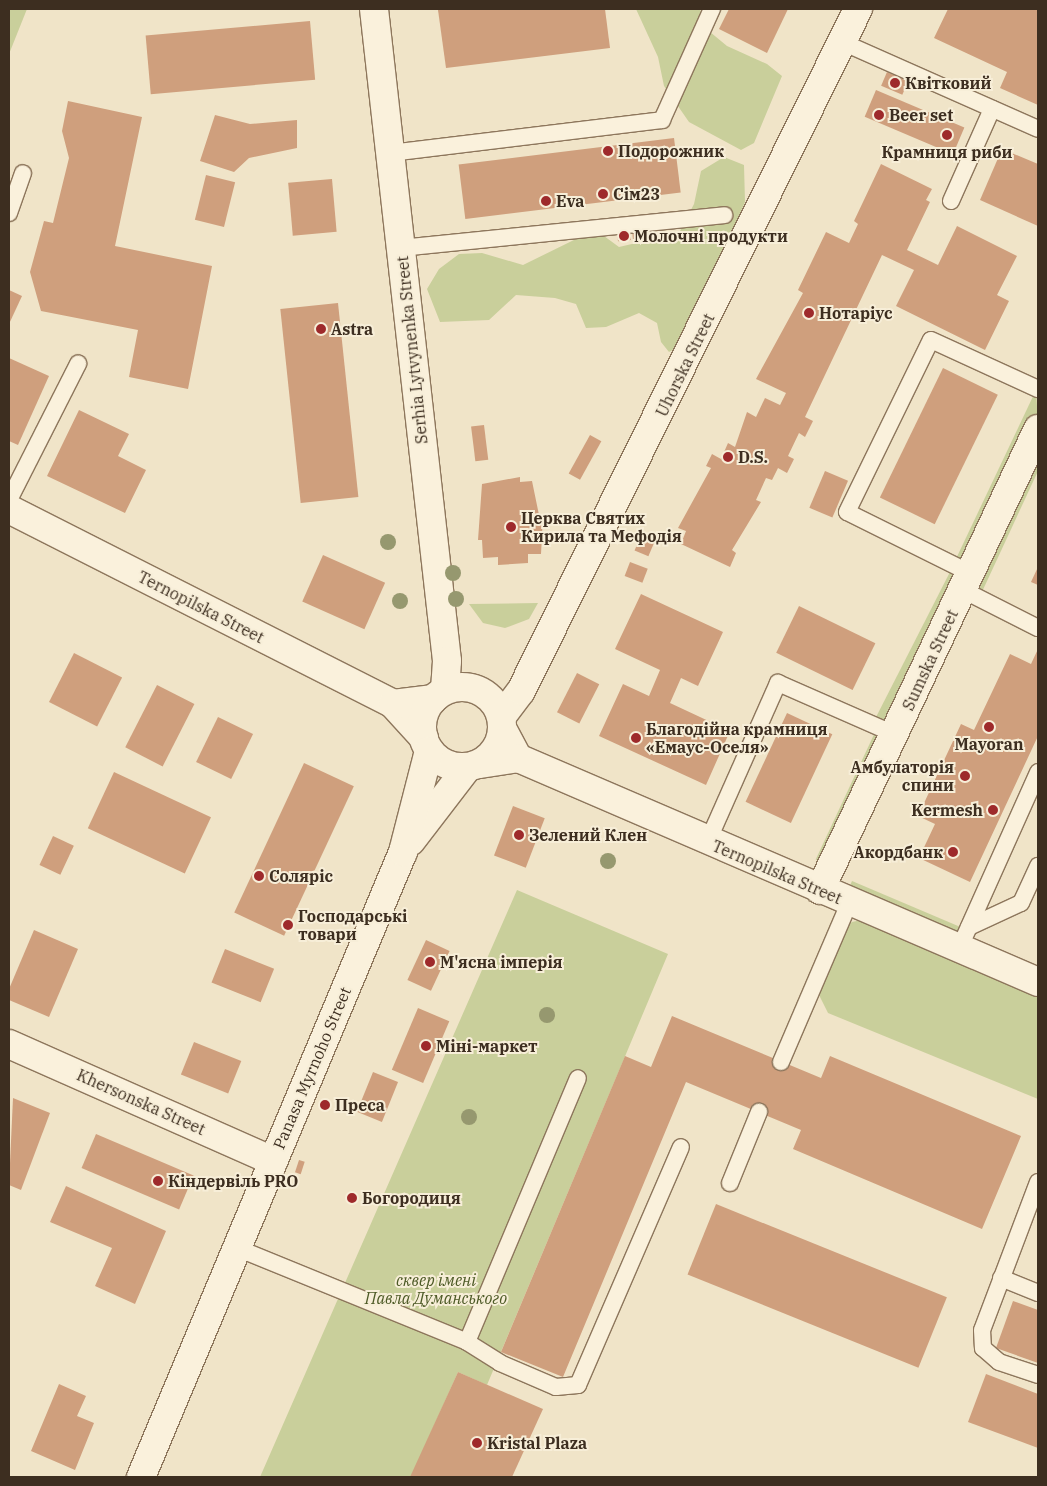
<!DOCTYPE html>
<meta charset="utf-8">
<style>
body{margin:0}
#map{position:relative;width:1047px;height:1486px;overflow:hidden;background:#f0e4c8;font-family:"IBM Plex Serif",serif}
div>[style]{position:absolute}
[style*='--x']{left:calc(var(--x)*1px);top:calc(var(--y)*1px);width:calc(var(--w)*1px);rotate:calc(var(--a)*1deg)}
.green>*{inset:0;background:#c9cf9b;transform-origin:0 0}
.building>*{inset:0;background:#cf9f7d;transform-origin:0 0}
.roads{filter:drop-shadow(1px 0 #8d765c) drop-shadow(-1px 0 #8d765c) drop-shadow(0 1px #8d765c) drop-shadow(0 -1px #8d765c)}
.service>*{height:16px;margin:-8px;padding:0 8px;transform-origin:8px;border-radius:8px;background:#faf1dc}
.minor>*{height:28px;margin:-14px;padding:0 14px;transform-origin:14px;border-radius:14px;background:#faf1dc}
.tertiary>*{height:28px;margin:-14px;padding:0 14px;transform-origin:14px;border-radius:14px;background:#faf1dc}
.tertiary>.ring{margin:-14px;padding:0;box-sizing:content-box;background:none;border:28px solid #faf1dc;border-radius:50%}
.trees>*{width:16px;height:16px;margin:-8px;border-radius:50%;background:#96986f}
.dots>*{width:14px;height:14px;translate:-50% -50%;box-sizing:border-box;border:2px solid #f7eed8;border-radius:50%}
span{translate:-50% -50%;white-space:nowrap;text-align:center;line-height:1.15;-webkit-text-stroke:4px #f7eed8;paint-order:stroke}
.poi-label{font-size:16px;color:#3d2e20;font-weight:700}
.left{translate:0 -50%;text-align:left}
.right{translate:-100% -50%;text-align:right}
.street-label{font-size:16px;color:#3d2e20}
.park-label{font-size:16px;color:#4d5a26;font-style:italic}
.frame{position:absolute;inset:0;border:10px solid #3d2e20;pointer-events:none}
</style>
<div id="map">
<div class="green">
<div style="clip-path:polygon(9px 9px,27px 9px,9px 54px)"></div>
<div style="clip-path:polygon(636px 9px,700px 9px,704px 27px,727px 46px,767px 64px,782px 76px,754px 143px,741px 150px,689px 122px,664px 86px,658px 57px)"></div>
<div style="clip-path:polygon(724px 157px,744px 165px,745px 202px,683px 344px,669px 352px,661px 342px,657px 323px,639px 313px,606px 327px,586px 328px,576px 304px,555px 298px,516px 295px,489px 320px,440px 322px,427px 289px,439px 269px,459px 254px,482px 253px,523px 265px,578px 238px,604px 236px,619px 247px,679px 233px,694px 204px,701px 171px)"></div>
<div style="clip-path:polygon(1036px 390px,1038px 423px,969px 571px,954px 563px)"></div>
<div style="clip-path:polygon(1038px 437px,1038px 471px,981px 594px,967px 588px)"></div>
<div style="left:952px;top:568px;width:16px;height:172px;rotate:27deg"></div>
<div style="clip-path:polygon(538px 603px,529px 619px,505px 628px,483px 623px,469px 604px)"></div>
<div style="left:877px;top:728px;width:14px;height:145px;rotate:25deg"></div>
<div style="left:852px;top:881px;width:121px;height:18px;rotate:23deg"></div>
<div style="clip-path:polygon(517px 890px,668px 954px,487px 1385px,458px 1372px,411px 1477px,260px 1477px)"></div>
<div style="clip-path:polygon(866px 919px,1038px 996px,1038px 1099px,828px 1013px,819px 995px,843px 929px,852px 922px)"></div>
</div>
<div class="building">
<div style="clip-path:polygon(445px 9px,605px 9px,610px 48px,446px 68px,438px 10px)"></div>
<div style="clip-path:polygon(729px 9px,788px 9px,767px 53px,719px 29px)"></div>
<div style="clip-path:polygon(948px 9px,1038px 9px,1038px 105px,1000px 88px,1007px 72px,934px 38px)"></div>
<div style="left:310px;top:21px;width:59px;height:165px;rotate:85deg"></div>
<div style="left:887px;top:72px;width:23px;height:15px;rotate:23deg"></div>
<div style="left:876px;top:90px;width:96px;height:29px;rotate:23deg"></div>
<div style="clip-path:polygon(68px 101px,142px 117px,115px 246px,212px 266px,188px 389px,129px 377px,138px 330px,41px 311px,30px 272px,44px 221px,53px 223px,69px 158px,62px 131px)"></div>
<div style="clip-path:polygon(215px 115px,250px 124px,297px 120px,297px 148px,249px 158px,234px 172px,200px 161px)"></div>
<div style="left:674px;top:138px;width:55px;height:217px;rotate:83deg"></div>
<div style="clip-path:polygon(1002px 149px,1038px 164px,1038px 226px,980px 200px)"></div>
<div style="clip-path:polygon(881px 164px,932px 189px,926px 200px,930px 202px,907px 250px,938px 265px,957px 226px,1017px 256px,997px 295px,1009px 301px,985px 350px,896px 306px,914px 270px,882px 255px,805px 417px,813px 421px,805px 437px,799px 433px,788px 456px,794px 459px,787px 473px,778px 468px,772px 480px,766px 478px,756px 500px,761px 502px,732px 550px,736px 553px,730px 567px,681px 544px,686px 531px,678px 528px,711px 468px,706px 466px,712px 454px,721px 459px,728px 443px,735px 447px,747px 412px,756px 417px,765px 398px,780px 405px,786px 393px,756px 379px,803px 293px,798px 290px,826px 232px,849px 243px,858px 224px,854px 221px)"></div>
<div style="left:206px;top:175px;width:30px;height:46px;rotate:14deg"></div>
<div style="left:332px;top:179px;width:53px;height:44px;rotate:85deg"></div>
<div style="left:651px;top:228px;width:11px;height:19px;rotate:85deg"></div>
<div style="left:630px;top:231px;width:9px;height:13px;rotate:84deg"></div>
<div style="clip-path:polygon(9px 290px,22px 296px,9px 324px)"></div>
<div style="left:338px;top:303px;width:195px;height:58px;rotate:84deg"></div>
<div style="clip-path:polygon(9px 358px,49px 376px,18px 445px,9px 441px)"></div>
<div style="left:943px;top:368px;width:61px;height:144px;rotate:26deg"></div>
<div style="clip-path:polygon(79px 410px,129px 434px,118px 456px,146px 470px,125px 513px,47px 476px)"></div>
<div style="left:484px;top:425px;width:35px;height:13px;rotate:83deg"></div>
<div style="left:590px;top:435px;width:13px;height:44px;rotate:29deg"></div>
<div style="left:825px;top:471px;width:25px;height:40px;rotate:23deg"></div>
<div style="clip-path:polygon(520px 477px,520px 482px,532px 481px,539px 515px,543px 515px,541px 554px,528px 554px,528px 563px,498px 565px,498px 557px,483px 558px,482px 540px,478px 540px,482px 484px)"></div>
<div style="left:642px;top:533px;width:15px;height:19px;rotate:23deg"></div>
<div style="left:323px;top:555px;width:68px;height:51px;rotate:24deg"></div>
<div style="left:630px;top:562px;width:19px;height:15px;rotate:21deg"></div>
<div style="clip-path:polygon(1038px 567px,1038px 585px,1031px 582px)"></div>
<div style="clip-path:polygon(641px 594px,723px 632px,698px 686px,681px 678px,670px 703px,730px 731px,706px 785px,599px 736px,623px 684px,649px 696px,660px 670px,615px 649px)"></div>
<div style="left:799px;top:606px;width:85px;height:52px;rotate:26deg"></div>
<div style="clip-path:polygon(1038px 649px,1038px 736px,970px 882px,919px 858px,935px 824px,918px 816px,961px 724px,974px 730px,1010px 654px,1031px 664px)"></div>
<div style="left:74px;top:653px;width:54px;height:55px;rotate:27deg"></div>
<div style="left:577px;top:673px;width:25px;height:44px;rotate:27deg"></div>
<div style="left:157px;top:685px;width:42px;height:70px;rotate:27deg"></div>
<div style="left:787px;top:713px;width:50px;height:98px;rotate:25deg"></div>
<div style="left:218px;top:717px;width:39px;height:50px;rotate:26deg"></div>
<div style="left:304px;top:763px;width:55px;height:165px;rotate:25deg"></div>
<div style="left:114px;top:772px;width:107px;height:62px;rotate:25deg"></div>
<div style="left:513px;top:806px;width:34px;height:53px;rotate:21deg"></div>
<div style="left:53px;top:836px;width:23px;height:32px;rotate:25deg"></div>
<div style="clip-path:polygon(34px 930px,78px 949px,49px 1017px,9px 1000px,9px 989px)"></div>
<div style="left:426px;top:940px;width:26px;height:44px;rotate:25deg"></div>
<div style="left:225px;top:949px;width:53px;height:36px;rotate:22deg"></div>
<div style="left:418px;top:1008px;width:34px;height:67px;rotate:23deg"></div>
<div style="clip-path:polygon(672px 1016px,821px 1078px,830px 1056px,1021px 1136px,982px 1229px,793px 1149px,801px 1130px,686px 1082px,563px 1377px,501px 1352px,625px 1056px,651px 1067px)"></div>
<div style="left:194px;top:1042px;width:51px;height:35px;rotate:22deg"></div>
<div style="left:373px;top:1072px;width:27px;height:43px;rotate:22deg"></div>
<div style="clip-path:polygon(13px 1098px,50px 1113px,21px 1190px,9px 1185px)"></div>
<div style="clip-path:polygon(323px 1100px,329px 1102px,326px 1110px,320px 1107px)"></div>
<div style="left:96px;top:1134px;width:106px;height:37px;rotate:23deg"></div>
<div style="left:299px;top:1160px;width:6px;height:13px;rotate:18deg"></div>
<div style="clip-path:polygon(66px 1186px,166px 1231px,135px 1304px,95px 1286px,112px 1248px,50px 1222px)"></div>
<div style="left:716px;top:1204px;width:249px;height:76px;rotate:22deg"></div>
<div style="clip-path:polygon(1013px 1301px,1038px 1310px,1038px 1363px,996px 1348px)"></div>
<div style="clip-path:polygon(458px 1372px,543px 1409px,512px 1477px,410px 1477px)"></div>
<div style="clip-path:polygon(986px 1374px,1038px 1394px,1038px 1448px,968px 1422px)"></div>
<div style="clip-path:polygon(59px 1384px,86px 1396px,77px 1416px,94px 1423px,75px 1470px,31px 1451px)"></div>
</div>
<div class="roads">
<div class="service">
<div style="--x:842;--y:42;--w:214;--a:23.9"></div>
<div style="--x:390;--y:153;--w:274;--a:-6.9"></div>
<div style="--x:662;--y:120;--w:122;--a:-65.8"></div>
<div style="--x:951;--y:201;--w:101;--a:-66"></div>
<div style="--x:9;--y:213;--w:42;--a:-70.7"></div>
<div style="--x:401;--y:248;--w:325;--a:-5.8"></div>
<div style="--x:9;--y:500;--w:153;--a:-63.1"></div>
<div style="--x:970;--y:573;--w:137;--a:-153.6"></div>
<div style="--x:847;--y:512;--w:191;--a:-64"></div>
<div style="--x:931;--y:340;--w:118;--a:24.6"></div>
<div style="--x:963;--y:590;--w:84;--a:26.9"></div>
<div style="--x:708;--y:841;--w:173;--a:-66.1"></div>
<div style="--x:778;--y:683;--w:127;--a:23.7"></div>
<div style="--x:969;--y:927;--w:57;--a:-24.8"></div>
<div style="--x:1021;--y:903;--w:41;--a:-65.3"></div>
<div style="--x:959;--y:949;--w:194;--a:-65.9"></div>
<div style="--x:781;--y:1062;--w:173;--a:-66.8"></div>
<div style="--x:1038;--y:1182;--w:158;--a:110.7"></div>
<div style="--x:982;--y:1330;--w:18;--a:87"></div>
<div style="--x:983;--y:1348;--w:21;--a:41"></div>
<div style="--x:999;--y:1362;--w:41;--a:18.4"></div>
<div style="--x:730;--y:1183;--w:77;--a:-67.8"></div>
<div style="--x:237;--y:1248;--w:248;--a:22.2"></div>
<div style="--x:467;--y:1342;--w:39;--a:32"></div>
<div style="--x:500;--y:1363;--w:61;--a:23.2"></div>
<div style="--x:556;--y:1387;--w:22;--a:-5"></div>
<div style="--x:578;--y:1385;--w:259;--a:-66.6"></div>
<div style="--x:1001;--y:1278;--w:40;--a:22"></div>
<div style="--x:467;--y:1342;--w:286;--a:-67.2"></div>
</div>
<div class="minor">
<div style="--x:9;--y:509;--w:431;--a:26.9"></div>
<div style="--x:393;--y:704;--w:46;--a:47.6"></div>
<div style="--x:393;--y:704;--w:41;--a:-7"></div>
<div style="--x:503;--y:730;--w:32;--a:62"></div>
<div style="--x:518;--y:758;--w:566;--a:23.3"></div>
<div style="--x:480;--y:764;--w:38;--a:-9"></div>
<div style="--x:820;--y:890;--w:510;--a:-64.69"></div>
<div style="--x:9;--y:1044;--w:289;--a:23.9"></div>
</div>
<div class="tertiary">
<div style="--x:374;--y:9;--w:656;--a:83.61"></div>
<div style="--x:447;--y:661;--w:29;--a:94"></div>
<div class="ring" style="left:422px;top:687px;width:52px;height:52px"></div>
<div style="--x:502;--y:716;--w:31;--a:-53"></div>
<div style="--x:521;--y:691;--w:761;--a:-63.7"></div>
<div style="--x:411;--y:841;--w:92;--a:-52.5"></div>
<div style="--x:141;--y:1477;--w:678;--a:-67.26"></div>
<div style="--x:403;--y:852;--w:104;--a:-75.6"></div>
</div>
</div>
<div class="trees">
<div style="left:388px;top:542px"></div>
<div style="left:453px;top:573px"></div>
<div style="left:456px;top:599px"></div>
<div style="left:400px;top:601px"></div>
<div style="left:608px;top:861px"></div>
<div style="left:547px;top:1015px"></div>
<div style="left:469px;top:1117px"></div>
</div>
<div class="dots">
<div style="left:895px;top:83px;background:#9e2a2b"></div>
<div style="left:879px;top:115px;background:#9e2a2b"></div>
<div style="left:947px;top:135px;background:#9e2a2b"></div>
<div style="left:608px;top:151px;background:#9e2a2b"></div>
<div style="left:603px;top:194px;background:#9e2a2b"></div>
<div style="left:546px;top:201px;background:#9e2a2b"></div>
<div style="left:624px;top:236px;background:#9e2a2b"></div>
<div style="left:809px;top:313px;background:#9e2a2b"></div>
<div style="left:321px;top:329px;background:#9e2a2b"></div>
<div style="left:728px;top:457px;background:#9e2a2b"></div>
<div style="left:511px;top:527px;background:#9e2a2b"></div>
<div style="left:989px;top:727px;background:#9e2a2b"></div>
<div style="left:636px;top:738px;background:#9e2a2b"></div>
<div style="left:965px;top:776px;background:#9e2a2b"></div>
<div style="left:993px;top:810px;background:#9e2a2b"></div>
<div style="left:519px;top:835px;background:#9e2a2b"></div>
<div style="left:953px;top:852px;background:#9e2a2b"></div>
<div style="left:259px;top:876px;background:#9e2a2b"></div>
<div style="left:288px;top:925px;background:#9e2a2b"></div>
<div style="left:430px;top:962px;background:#9e2a2b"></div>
<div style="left:426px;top:1046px;background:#9e2a2b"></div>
<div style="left:325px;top:1105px;background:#9e2a2b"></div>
<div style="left:158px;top:1181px;background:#9e2a2b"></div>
<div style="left:352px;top:1198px;background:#9e2a2b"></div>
<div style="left:477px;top:1443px;background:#9e2a2b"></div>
</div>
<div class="poi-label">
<span class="left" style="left:905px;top:83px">Квітковий</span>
<span class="left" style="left:889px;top:115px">Beer set</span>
<span class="left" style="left:618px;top:151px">Подорожник</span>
<span style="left:947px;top:152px">Крамниця риби</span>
<span class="left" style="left:613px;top:194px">Сім23</span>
<span class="left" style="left:556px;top:201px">Eva</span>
<span class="left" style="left:634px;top:236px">Молочні продукти</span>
<span class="left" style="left:819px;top:313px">Нотаріус</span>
<span class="left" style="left:331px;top:329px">Astra</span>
<span class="left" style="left:738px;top:457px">D.S.</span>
<span class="left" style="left:521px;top:527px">Церква Святих<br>Кирила та Мефодія</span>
<span class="left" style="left:646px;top:738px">Благодійна крамниця<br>«Емаус-Оселя»</span>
<span style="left:989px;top:744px">Mayoran</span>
<span class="right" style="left:954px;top:776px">Амбулаторія<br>спини</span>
<span class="right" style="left:983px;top:810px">Kermesh</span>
<span class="left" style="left:529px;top:835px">Зелений Клен</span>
<span class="right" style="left:943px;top:852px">Акордбанк</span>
<span class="left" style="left:269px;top:876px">Соляріс</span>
<span class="left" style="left:298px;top:925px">Господарські<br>товари</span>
<span class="left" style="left:440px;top:962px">М'ясна імперія</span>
<span class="left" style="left:436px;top:1046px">Міні-маркет</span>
<span class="left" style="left:335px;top:1105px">Преса</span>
<span class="left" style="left:168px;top:1181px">Кіндервіль PRO</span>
<span class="left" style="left:362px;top:1198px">Богородиця</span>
<span class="left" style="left:487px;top:1443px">Kristal Plaza</span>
</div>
<div class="street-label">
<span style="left:412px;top:350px;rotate:-96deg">Serhia Lytvynenka Street</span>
<span style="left:685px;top:365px;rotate:-64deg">Uhorska Street</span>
<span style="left:201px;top:607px;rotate:27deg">Ternopilska Street</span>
<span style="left:930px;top:660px;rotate:-65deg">Sumska Street</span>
<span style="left:777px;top:872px;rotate:23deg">Ternopilska Street</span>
<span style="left:312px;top:1068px;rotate:-67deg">Panasa Myrnoho Street</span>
<span style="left:141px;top:1102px;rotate:24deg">Khersonska Street</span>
</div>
<div class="park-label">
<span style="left:436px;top:1289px">сквер імені<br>Павла Думанського</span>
</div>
<div class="frame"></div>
</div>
